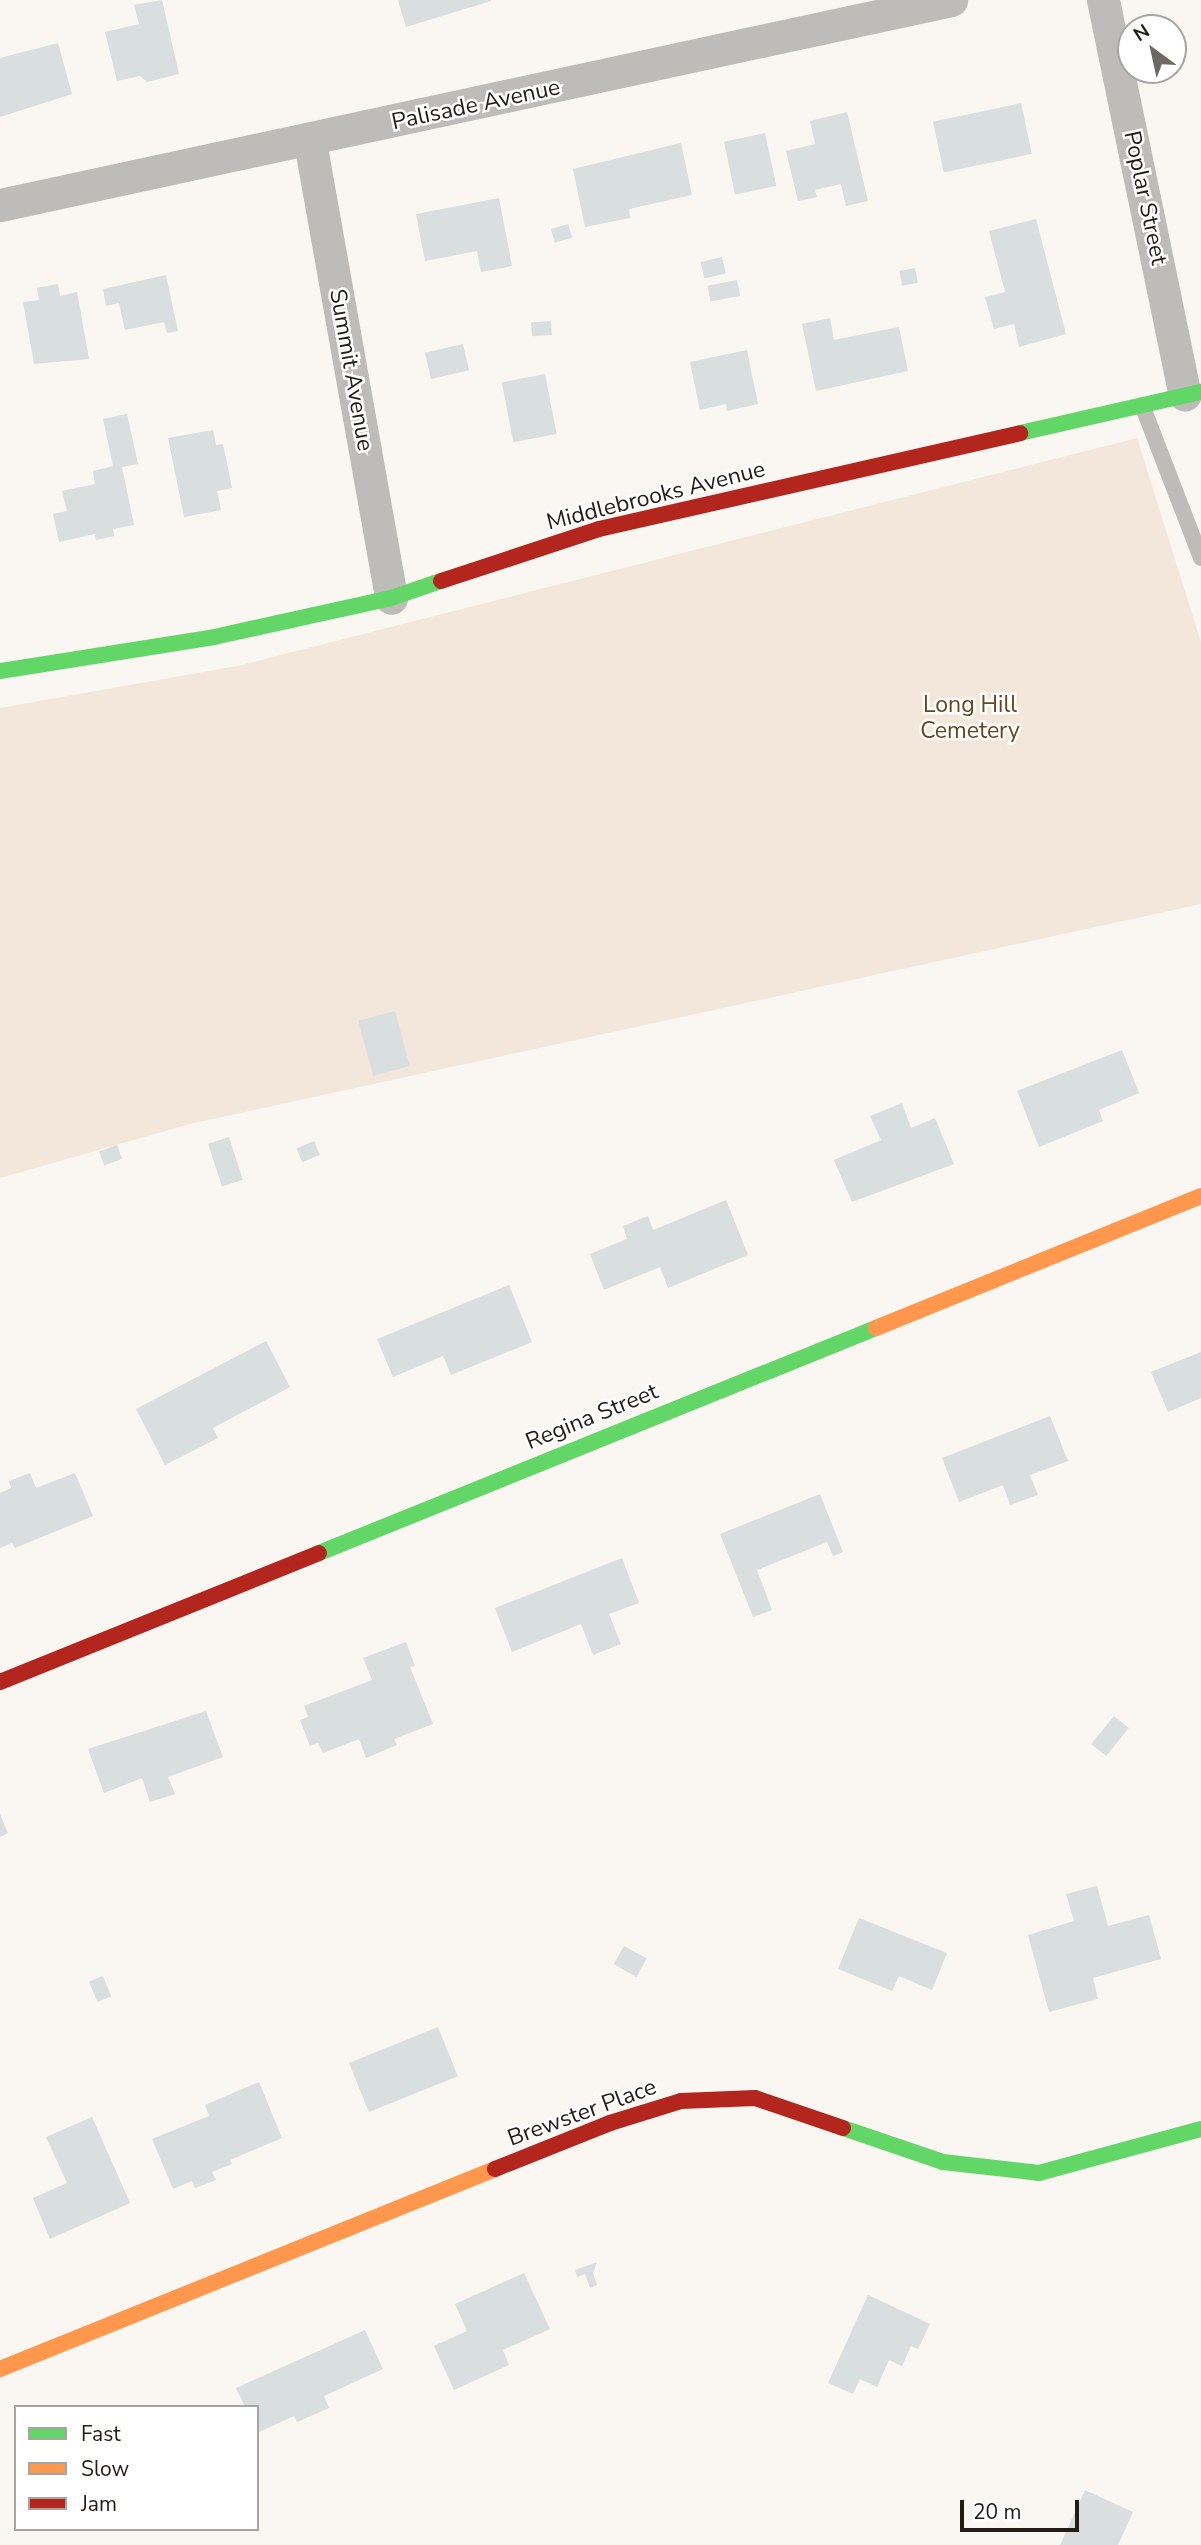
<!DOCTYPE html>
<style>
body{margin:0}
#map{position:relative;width:1201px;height:2545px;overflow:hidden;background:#faf6f2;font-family:"Nunito Sans",sans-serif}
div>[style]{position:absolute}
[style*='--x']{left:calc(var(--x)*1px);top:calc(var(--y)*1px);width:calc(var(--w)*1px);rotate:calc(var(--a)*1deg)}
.green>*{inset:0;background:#f3e7db}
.building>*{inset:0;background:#d9dede;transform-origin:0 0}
.lane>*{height:16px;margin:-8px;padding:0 8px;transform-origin:8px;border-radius:8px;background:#bebcb9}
.street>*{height:33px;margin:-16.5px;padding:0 16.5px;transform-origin:16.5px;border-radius:16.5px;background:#bebcb9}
.fast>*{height:16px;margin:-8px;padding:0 8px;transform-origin:8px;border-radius:8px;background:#63d668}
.slow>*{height:16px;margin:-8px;padding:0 8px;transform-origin:8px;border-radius:8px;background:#ff974d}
.jam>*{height:16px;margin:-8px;padding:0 8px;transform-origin:8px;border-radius:8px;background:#b3261e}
span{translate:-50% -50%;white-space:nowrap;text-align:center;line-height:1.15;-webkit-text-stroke:5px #fff;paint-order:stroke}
.street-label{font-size:23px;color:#221c15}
.park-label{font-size:23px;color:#67461f}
.legend{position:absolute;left:14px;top:2405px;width:245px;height:126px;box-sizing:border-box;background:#fff;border:2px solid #a7a4a1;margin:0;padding:9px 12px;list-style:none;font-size:21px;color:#221c15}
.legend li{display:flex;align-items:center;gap:14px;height:35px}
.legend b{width:35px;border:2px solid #a7a4a1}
.north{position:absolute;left:1117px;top:14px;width:70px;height:70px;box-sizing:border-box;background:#fff;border:2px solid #a7a4a1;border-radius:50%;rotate:327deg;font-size:19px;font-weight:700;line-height:28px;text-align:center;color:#221c15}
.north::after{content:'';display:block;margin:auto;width:24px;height:32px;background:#6e6862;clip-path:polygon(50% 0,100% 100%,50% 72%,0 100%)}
.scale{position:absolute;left:960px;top:2500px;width:119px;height:32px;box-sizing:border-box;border:4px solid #221c15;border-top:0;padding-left:9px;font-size:21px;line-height:24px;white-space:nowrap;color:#221c15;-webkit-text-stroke:5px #fff;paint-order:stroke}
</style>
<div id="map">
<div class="green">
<div style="clip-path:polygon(1137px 438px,1201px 642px,1201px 904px,190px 1124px,0 1178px,0 708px,237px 666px)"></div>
</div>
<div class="building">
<div style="clip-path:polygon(162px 0,179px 74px,147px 82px,140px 76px,117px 81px,105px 32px,139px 24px,134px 5px)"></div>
<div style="clip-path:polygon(398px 0,491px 0,491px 1px,406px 27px)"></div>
<div style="clip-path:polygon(58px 43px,72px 94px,0 117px,0 58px)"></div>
<div style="left:1021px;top:103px;width:52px;height:90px;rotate:78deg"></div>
<div style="clip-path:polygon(847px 112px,868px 201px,846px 206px,841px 184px,815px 190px,817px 197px,798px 201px,786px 151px,815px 144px,810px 121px)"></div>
<div style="left:765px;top:133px;width:54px;height:42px;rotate:78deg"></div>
<div style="clip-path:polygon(681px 143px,692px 195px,629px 209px,630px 218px,585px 227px,573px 169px)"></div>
<div style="clip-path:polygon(499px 198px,512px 266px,481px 272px,477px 251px,425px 261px,416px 214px)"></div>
<div style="clip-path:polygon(1036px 219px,1066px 334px,1019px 347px,1014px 324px,994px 329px,985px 297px,1005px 292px,989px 231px)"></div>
<div style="left:568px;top:224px;width:14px;height:18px;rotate:73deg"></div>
<div style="left:722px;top:257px;width:17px;height:22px;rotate:77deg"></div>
<div style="left:915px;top:268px;width:15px;height:16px;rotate:79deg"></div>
<div style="clip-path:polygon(166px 275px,178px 331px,167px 333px,164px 322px,125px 330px,119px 303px,106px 306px,103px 289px)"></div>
<div style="left:737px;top:280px;width:16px;height:30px;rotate:79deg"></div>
<div style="clip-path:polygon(58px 284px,60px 296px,77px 292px,89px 359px,34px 364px,23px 302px,39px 300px,37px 288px)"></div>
<div style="clip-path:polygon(830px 318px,834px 340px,899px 327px,908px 371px,816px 391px,802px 324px)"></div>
<div style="left:551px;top:321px;width:14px;height:20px;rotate:86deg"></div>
<div style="left:463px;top:344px;width:27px;height:39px;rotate:77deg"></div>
<div style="clip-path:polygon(747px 350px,758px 404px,727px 411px,726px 404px,700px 410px,690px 362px)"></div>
<div style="left:545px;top:374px;width:61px;height:44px;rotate:79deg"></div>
<div style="clip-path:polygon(127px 414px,138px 464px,122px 467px,134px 525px,113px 529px,114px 536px,96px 540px,95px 534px,59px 542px,53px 514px,67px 511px,62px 491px,95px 484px,93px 471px,113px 466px,103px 419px)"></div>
<div style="clip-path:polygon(213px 430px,216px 445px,223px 444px,232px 488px,217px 491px,221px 510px,184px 517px,168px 438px)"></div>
<div style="left:395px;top:1011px;width:57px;height:38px;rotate:75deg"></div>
<div style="clip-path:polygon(1122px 1050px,1139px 1093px,1099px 1110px,1103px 1121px,1039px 1147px,1017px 1091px)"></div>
<div style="clip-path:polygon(902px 1103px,911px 1128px,935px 1118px,954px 1164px,852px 1202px,834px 1160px,881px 1140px,870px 1116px)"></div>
<div style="left:229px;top:1137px;width:45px;height:22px;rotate:72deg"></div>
<div style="left:314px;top:1141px;width:15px;height:19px;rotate:67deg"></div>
<div style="left:117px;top:1145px;width:15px;height:19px;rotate:70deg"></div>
<div style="clip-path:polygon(726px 1200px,748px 1255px,668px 1288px,660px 1267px,604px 1290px,590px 1254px,627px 1239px,623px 1226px,648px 1216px,653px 1230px)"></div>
<div style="clip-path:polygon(509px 1285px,532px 1342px,451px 1375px,443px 1356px,393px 1377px,377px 1339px)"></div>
<div style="clip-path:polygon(266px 1341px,290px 1387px,213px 1428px,218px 1438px,165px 1465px,136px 1409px)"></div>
<div style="clip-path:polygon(1201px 1352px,1201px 1398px,1168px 1412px,1151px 1372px)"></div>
<div style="clip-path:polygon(1050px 1416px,1068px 1461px,1030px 1475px,1038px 1495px,1010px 1505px,1003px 1485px,959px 1502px,942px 1458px)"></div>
<div style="clip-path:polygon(30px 1473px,36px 1488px,75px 1473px,93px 1516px,15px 1548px,12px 1543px,0 1548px,0 1493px,11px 1488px,9px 1481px)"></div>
<div style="clip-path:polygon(820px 1494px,843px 1552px,833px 1556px,827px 1542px,757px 1570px,772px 1610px,753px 1617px,720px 1534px)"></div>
<div style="clip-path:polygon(622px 1558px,639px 1603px,609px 1614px,621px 1644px,593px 1655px,581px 1624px,512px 1652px,495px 1608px)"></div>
<div style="clip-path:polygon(406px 1642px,415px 1666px,410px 1667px,433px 1724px,394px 1739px,397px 1745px,366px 1758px,359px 1739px,323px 1753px,318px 1743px,310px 1746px,300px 1720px,308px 1717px,304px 1706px,372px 1680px,363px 1658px)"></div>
<div style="clip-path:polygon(206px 1711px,223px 1757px,168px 1777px,175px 1794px,150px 1802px,142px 1778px,104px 1793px,88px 1749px)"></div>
<div style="left:1114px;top:1716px;width:19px;height:36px;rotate:39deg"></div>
<div style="clip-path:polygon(0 1814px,8px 1833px,0 1837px)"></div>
<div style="clip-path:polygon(1097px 1886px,1108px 1926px,1149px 1915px,1161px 1959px,1093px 1978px,1098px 1999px,1049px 2012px,1028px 1935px,1074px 1921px,1066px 1894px)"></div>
<div style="clip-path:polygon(859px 1918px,947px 1953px,932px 1990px,899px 1976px,892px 1991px,838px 1969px)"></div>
<div style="left:624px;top:1946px;width:26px;height:21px;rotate:29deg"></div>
<div style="left:103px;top:1976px;width:22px;height:15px;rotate:68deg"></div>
<div style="left:438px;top:2027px;width:53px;height:96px;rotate:68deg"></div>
<div style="clip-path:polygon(259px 2082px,282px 2138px,230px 2160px,232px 2164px,212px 2172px,216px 2180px,195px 2188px,192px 2181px,173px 2189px,152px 2139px,209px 2116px,205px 2105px)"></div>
<div style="clip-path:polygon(92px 2117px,130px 2203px,50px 2239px,33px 2198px,67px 2183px,46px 2137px)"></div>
<div style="clip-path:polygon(597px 2262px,593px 2273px,597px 2285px,590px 2288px,585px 2274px,577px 2277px,575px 2270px)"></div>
<div style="clip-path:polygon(524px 2273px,550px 2329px,503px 2350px,509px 2365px,454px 2390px,434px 2346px,467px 2331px,455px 2304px)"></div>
<div style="clip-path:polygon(868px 2295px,930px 2324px,918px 2349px,911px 2346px,902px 2366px,889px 2360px,877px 2387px,860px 2379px,853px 2394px,828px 2383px)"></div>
<div style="clip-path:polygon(365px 2330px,383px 2369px,324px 2396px,329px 2408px,297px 2422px,294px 2416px,257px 2433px,257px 2407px,245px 2407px,236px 2388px)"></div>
<div style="clip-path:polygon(1085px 2490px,1133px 2512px,1118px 2545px,1060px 2545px)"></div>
</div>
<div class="lane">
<div style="--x:1142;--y:405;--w:164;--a:68.9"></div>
</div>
<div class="street">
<div style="--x:1103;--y:0;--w:403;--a:78.3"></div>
<div style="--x:310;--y:142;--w:463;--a:79.9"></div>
<div style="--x:0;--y:205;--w:973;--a:-12.16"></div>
</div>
<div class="fast">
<div style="--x:1020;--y:433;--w:186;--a:-12.8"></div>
<div style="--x:0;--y:671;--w:217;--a:-9"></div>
<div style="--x:214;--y:637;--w:181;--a:-12.4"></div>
<div style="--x:391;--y:598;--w:53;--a:-18.8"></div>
<div style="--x:319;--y:1553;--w:601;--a:-22"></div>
<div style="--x:843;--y:2128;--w:106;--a:18.8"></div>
<div style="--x:943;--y:2162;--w:97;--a:6.5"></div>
<div style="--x:1039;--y:2173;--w:168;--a:-15.2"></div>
</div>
<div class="slow">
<div style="--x:876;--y:1328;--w:351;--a:-22.1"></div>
<div style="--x:0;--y:2369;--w:534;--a:-22"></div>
</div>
<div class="jam">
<div style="--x:441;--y:581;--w:166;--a:-18.2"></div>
<div style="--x:599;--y:529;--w:432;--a:-12.8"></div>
<div style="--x:0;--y:1682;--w:344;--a:-22"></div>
<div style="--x:495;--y:2169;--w:124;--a:-21.8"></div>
<div style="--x:610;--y:2123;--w:74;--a:-17.2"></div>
<div style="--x:681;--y:2101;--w:74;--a:-2.3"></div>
<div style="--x:755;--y:2098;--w:93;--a:18.8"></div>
</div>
<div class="street-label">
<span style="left:476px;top:105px;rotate:-12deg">Palisade Avenue</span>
<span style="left:1145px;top:198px;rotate:78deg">Poplar Street</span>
<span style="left:351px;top:370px;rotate:80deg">Summit Avenue</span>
<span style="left:656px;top:496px;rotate:-14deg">Middlebrooks Avenue</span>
<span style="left:592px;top:1417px;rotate:-22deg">Regina Street</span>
<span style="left:582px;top:2113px;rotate:-20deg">Brewster Place</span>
</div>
<div class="park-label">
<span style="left:970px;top:718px">Long Hill<br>Cemetery</span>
</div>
<ul class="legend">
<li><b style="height:9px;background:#63d668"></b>Fast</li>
<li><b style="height:9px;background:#ff974d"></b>Slow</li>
<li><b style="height:9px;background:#b3261e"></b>Jam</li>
</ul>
<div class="north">N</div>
<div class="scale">20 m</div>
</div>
